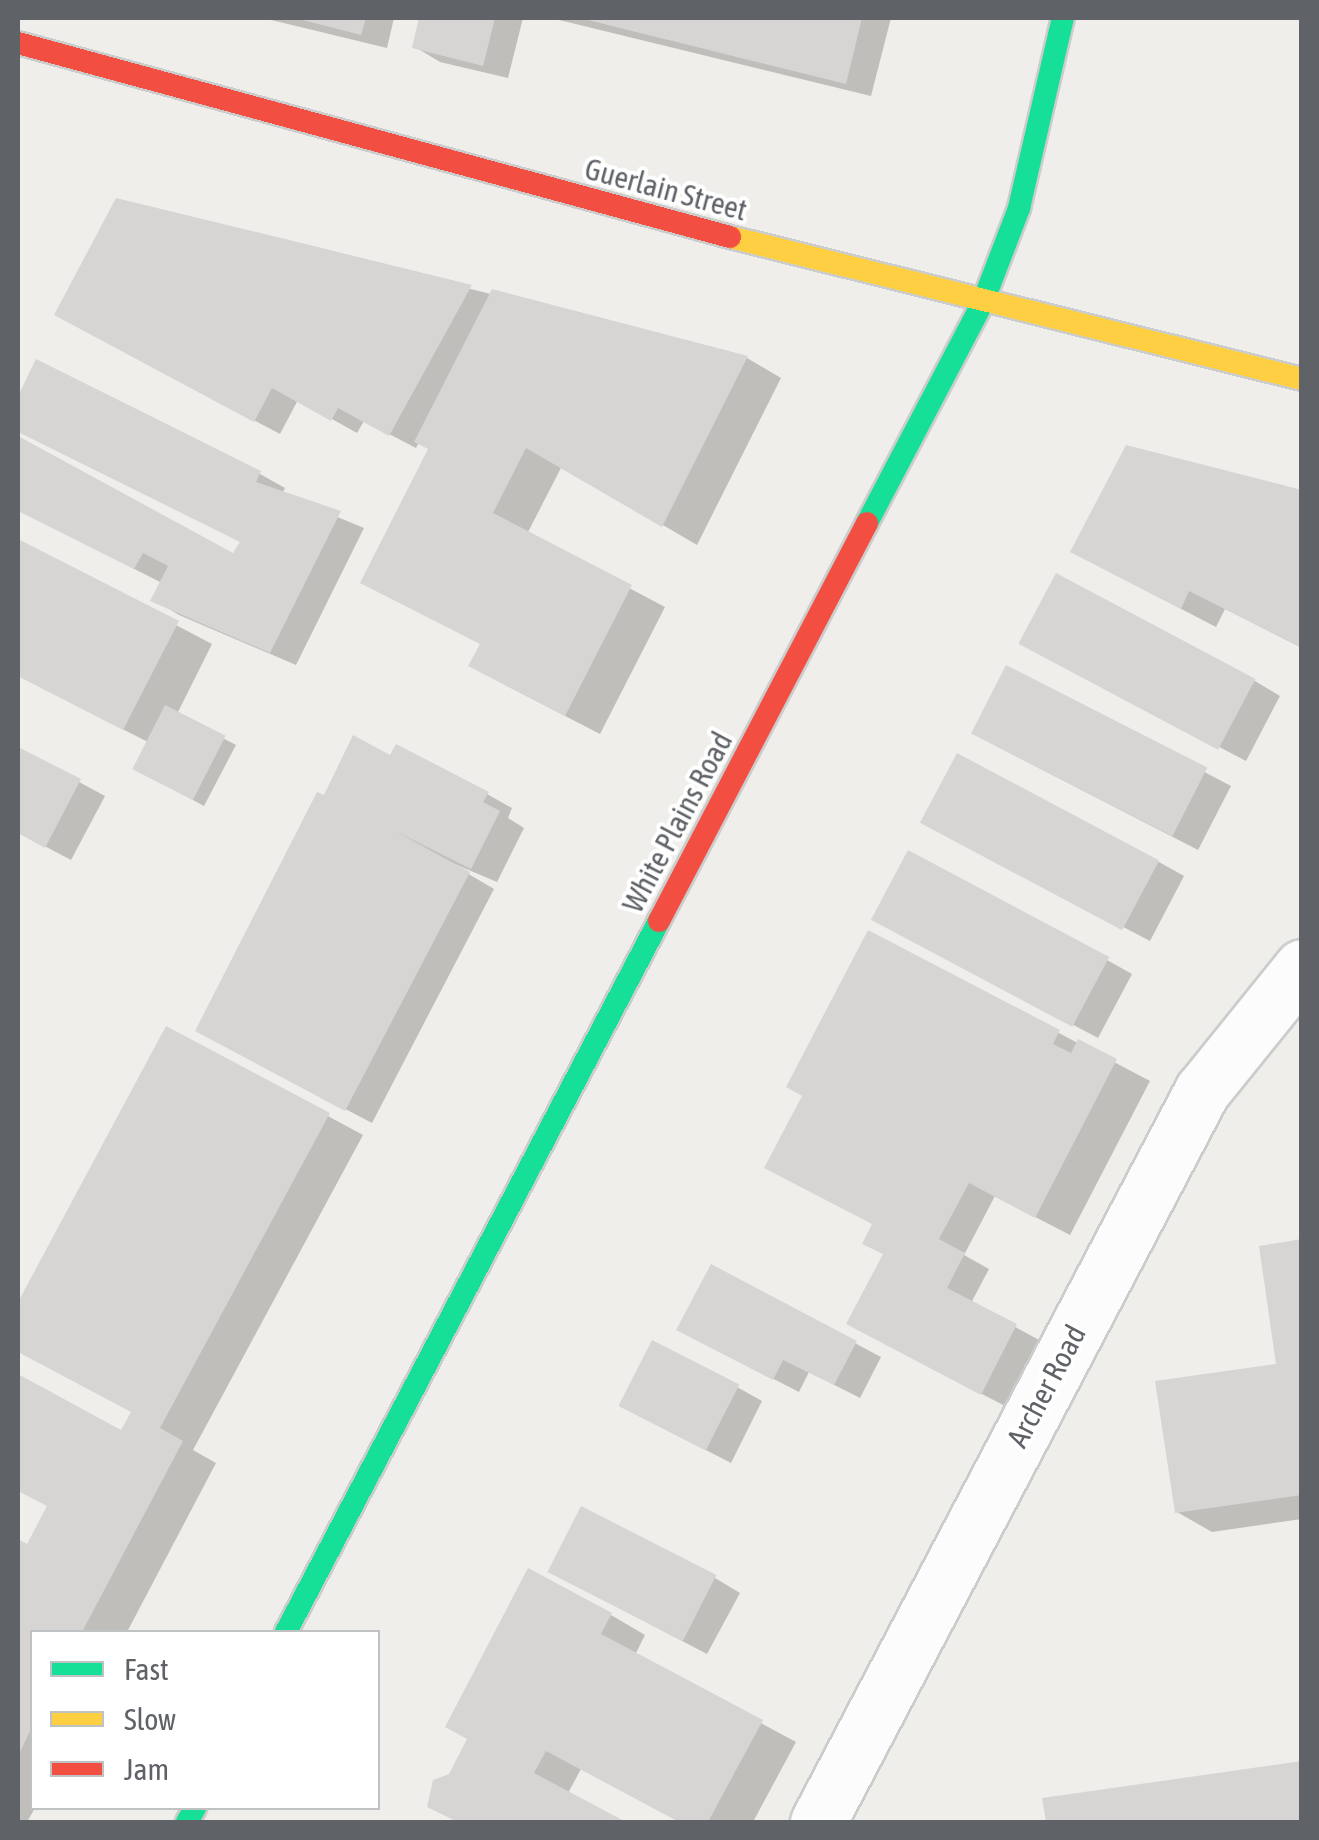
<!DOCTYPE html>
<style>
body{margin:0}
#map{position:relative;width:1319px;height:1840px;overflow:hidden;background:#efeeea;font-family:"Asap Condensed",sans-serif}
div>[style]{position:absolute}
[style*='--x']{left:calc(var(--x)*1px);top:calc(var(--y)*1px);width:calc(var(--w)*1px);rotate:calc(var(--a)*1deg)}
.shadow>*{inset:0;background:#0003}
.building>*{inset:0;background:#d6d5d3;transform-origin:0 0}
.roads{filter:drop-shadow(2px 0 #cbcccc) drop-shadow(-2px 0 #cbcccc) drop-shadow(0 2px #cbcccc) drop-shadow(0 -2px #cbcccc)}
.street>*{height:55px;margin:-27.5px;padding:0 27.5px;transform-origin:27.5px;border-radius:27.5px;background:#fdfcfc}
.fast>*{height:22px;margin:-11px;padding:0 11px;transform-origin:11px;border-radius:11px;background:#16e098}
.slow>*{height:22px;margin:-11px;padding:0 11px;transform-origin:11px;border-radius:11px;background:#ffcf43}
.jam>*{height:22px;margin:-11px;padding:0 11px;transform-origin:11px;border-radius:11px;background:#f24e42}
span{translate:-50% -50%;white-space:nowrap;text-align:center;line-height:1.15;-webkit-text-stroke:8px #fff;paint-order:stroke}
.street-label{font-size:30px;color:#5f6368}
.frame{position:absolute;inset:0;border:20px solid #5f6368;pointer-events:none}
.legend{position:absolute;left:30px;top:1630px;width:350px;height:180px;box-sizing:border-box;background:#fff;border:2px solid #bfc1c3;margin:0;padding:12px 18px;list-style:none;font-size:30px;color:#5f6368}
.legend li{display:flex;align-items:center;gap:20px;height:50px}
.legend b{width:50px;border:2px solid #bfc1c3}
</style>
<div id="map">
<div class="shadow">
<div style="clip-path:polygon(263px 18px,394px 18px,387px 48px)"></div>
<div style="clip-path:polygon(422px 18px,523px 18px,508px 78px,440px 62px,415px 47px)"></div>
<div style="clip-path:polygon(551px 18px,891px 18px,871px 96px)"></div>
<div style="clip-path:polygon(118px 201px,747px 358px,781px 378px,697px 545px,562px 466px,527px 534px,665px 607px,600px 734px,505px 685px,482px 645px,431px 449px,419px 442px,416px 448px,364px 421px,357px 433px,298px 400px,280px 434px,82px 329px)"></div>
<div style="clip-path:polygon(37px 362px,260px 474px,285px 488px,282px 494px,364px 528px,296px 665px,179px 615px,154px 600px,162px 583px,18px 510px,18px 440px,234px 556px,242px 542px,18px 430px,18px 401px)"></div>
<div style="clip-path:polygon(1302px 493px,1302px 648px,1225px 609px,1216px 627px,1108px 571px)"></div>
<div style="clip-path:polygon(18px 542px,212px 644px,177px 714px,236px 745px,204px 806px,134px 768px,148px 742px,18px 676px)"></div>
<div style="clip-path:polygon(1046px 656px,1255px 681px,1280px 696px,1246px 761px)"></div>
<div style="clip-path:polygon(1007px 668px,1231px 786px,1198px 850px,998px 747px)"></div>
<div style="clip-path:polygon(18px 749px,105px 796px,71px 860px,18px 832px)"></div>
<div style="clip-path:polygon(391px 758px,487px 794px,512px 808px,508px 818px,524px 828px,497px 882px,443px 859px,494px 889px,372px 1123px,223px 1045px,325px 798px)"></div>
<div style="clip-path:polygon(949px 836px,1159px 862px,1184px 876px,1150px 941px)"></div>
<div style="clip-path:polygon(869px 933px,1150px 1081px,1070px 1235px,995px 1196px,964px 1255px,989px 1269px,971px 1303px,1041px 1341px,1007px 1407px,874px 1338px,885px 1255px,875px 1224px,803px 1099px)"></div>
<div style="clip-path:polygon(900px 933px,1107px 960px,1132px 974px,1098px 1038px)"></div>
<div style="clip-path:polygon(167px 1029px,363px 1135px,193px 1450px,216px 1463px,127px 1632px,32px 1632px,35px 1808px,27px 1822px,18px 1822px,18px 1542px,28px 1548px,49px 1506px,18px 1490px,18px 1377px,122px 1433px,134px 1412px,18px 1349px,18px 1307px)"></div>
<div style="clip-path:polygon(1302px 1242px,1302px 1519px,1212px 1532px,1177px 1512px,1279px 1366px)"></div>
<div style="clip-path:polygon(712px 1267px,881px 1357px,860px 1398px,809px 1372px,799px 1392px,704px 1343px)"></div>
<div style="clip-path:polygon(737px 1387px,762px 1401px,731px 1463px,646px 1419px)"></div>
<div style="clip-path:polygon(715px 1578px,740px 1593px,707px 1654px,575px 1585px)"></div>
<div style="clip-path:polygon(611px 1615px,645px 1635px,635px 1655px,796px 1742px,753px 1822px,681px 1822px,581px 1769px,567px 1795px,620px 1822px,460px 1822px,430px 1805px,451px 1775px)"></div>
<div style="clip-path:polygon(1302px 1764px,1302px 1822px,1048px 1822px,1045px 1800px)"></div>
</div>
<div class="building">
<div style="clip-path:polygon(295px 18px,366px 18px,361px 35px)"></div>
<div style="clip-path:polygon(419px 18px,495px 18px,483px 66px,412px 48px)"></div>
<div style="clip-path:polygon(580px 18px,862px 18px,846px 84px)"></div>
<div style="clip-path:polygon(116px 198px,277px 237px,472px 285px,389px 436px,338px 408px,331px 421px,272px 388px,254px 422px,54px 315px)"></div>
<div style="clip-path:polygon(492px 289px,748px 356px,662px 527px,526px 448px,493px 513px,632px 585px,565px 716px,468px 666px,480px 644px,360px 583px,428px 449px,414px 442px)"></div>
<div style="clip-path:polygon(36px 359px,261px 471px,256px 482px,341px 511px,270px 653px,150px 601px,168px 566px,143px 553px,134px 569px,18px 511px,18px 436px,233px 553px,240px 542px,18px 432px,18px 396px)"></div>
<div style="clip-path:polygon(1126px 445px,1302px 490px,1302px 648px,1189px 591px,1181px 609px,1070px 552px)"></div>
<div style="clip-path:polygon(18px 539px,179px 621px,123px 730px,18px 676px)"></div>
<div style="left:1056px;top:573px;width:226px;height:80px;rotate:28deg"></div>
<div style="left:1006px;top:665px;width:226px;height:77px;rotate:27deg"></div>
<div style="left:165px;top:705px;width:68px;height:72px;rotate:27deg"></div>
<div style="clip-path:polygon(353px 735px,390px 755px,396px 744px,489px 792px,483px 802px,500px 811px,471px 869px,395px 831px,470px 872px,345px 1111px,195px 1031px,317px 792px,324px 795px)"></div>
<div style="clip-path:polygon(18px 747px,81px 779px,45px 848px,18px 833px)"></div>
<div style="left:957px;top:753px;width:229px;height:79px;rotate:28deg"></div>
<div style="left:908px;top:850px;width:228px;height:79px;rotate:28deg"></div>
<div style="clip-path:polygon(868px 930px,1060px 1030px,1053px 1044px,1071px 1053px,1078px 1039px,1117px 1059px,1035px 1218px,969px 1183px,939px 1239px,965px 1253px,947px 1288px,1017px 1324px,981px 1395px,846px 1324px,883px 1254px,862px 1244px,872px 1224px,764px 1168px,802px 1096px,786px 1087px)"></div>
<div style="clip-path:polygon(166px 1026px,330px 1113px,160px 1428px,183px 1441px,82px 1632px,32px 1632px,32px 1727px,18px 1756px,18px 1539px,27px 1544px,47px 1506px,18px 1491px,18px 1374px,121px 1430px,131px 1412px,18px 1352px,18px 1302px)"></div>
<div style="clip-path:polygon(1302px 1239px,1302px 1495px,1175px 1513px,1155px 1381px,1276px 1364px,1259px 1246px)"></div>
<div style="clip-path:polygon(711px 1264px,857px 1341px,834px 1385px,783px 1360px,773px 1380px,676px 1330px)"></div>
<div style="left:652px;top:1340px;width:98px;height:74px;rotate:27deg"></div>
<div style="left:581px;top:1506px;width:152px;height:74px;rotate:27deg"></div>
<div style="clip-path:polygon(528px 1568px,612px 1613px,601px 1634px,763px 1720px,708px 1822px,679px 1822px,546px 1751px,534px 1773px,626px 1822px,458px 1822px,427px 1807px,433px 1780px,449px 1774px,467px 1739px,445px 1727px)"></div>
<div style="clip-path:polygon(1302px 1761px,1302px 1822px,1046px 1822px,1042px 1798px)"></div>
</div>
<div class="roads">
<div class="street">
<div style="--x:818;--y:1822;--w:826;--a:-62.29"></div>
<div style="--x:1202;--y:1091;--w:159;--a:-51.1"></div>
</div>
<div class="fast">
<div style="--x:867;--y:523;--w:250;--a:-62.3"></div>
<div style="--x:983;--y:302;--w:101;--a:-69"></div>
<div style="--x:1019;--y:208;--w:195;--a:-77"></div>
<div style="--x:286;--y:1632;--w:803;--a:-62.32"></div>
<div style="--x:187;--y:1822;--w:16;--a:-60"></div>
</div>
<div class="slow">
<div style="--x:730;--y:237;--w:589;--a:13.94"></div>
</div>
<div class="jam">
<div style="--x:18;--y:43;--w:738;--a:15.24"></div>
<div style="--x:659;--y:921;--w:449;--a:-62.4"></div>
</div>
</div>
<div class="street-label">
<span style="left:666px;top:189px;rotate:15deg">Guerlain Street</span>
<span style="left:677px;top:822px;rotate:-62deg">White Plains Road</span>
<span style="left:1046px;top:1386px;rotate:-62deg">Archer Road</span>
</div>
<div class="frame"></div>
<ul class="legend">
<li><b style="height:12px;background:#16e098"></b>Fast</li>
<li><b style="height:12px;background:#ffcf43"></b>Slow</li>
<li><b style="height:12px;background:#f24e42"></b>Jam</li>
</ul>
</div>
